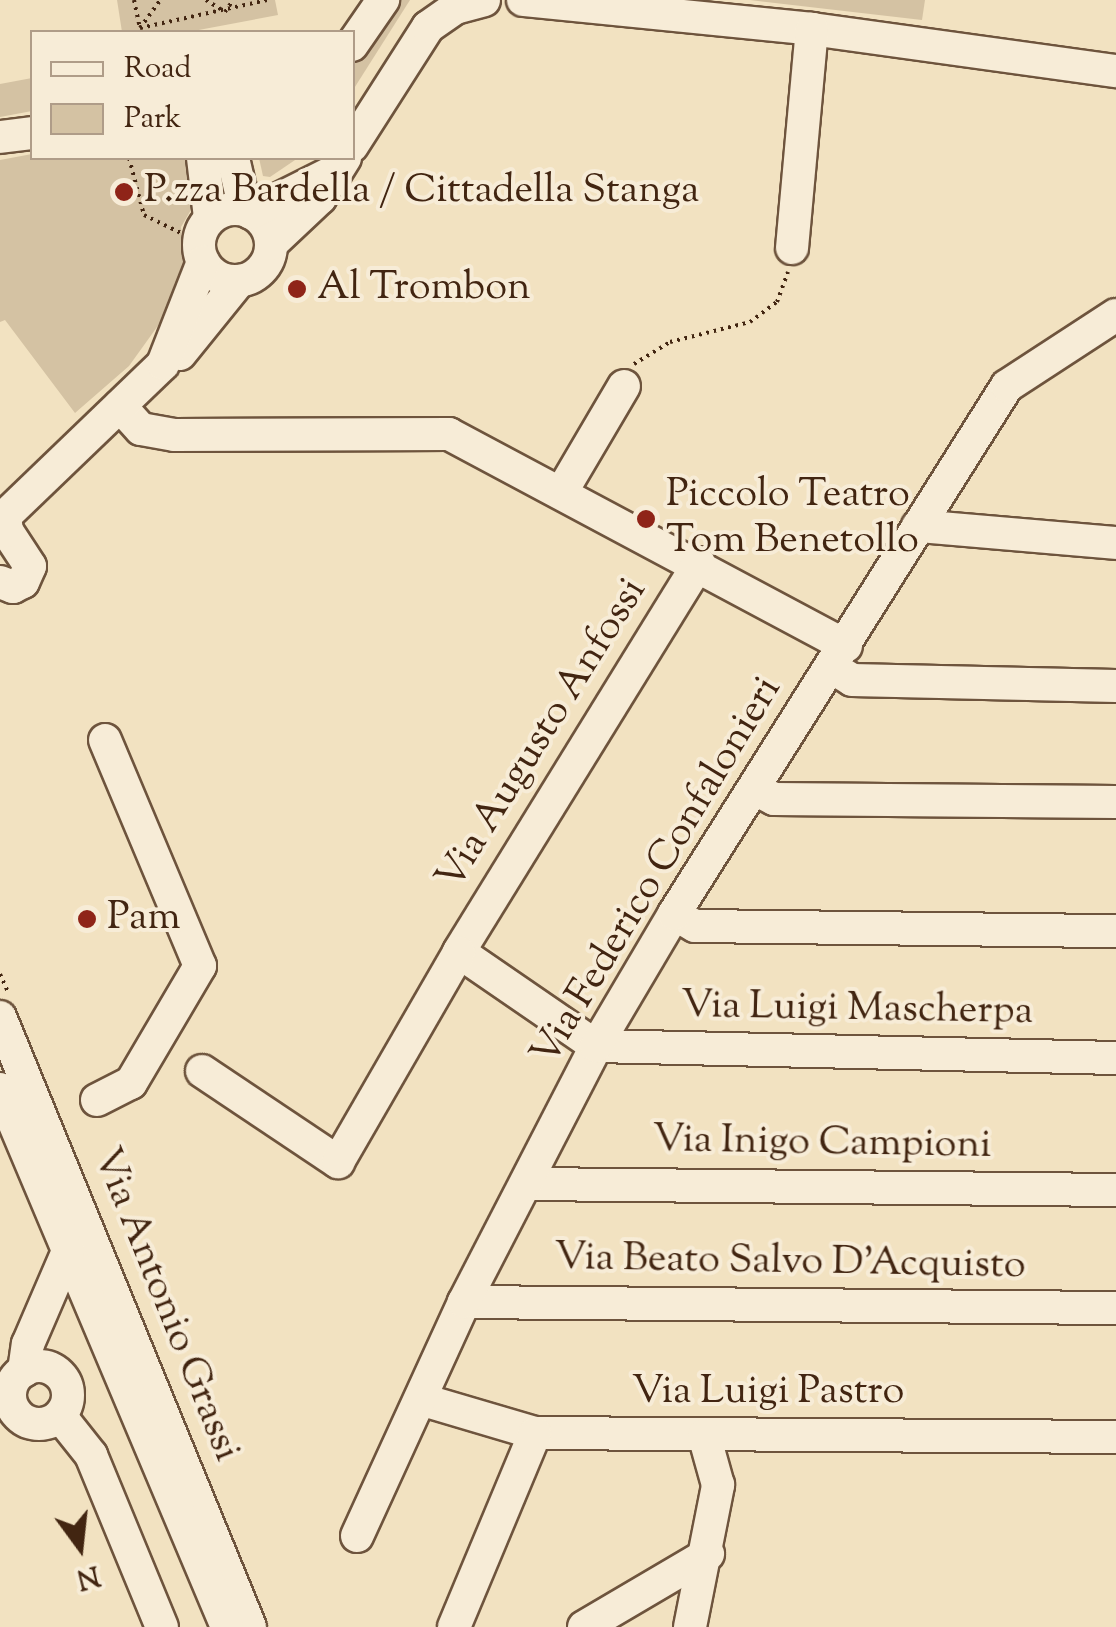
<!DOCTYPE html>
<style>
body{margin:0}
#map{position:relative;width:1116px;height:1627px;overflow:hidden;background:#f2e2c1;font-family:"Sorts Mill Goudy",serif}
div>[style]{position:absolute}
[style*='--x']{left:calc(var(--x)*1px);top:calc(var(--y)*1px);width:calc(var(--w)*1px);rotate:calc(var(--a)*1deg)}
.green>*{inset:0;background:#d4c2a3}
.path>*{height:4px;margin-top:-2px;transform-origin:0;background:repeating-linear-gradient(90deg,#422511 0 2.5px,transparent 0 7.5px)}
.roads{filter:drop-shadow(2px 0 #6e543d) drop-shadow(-2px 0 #6e543d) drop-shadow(0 2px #6e543d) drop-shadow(0 -2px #6e543d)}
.minor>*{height:32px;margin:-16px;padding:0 16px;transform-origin:16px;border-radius:16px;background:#f7ecd7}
.minor>.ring{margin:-16px;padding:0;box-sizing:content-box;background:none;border:32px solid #f7ecd7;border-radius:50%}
.dots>*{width:28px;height:28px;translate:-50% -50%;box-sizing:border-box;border:5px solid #f7ecd7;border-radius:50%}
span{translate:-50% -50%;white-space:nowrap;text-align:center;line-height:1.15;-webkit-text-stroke:8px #f7ecd7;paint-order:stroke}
.poi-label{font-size:40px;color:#422511}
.left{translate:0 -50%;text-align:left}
.street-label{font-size:40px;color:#422511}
.legend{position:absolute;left:30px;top:30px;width:325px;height:130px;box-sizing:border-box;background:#f7ecd7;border:2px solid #af9c88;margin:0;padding:12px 18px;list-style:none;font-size:30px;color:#422511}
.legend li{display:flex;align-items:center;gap:20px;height:50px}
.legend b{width:50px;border:2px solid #af9c88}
.north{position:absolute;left:30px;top:1497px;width:100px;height:100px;-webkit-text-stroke:8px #f7ecd7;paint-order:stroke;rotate:165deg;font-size:28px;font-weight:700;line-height:40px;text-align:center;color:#422511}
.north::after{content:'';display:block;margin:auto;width:35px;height:45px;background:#422511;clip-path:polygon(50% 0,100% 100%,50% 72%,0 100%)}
</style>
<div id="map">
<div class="green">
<div style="clip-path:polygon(117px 0,275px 0,278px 15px,188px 32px,122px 32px)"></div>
<div style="clip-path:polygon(400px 0,410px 0,353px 90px,353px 66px)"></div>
<div style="clip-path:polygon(750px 0,925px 0,922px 20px)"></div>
<div style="clip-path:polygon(32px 78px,32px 111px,0 117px,0 84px)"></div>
<div style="clip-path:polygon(32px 154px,185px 158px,195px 203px,181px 227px,186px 278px,175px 302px,129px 366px,75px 413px,5px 320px,0 322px,0 160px)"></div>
<div style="clip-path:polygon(259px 158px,298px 158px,270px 177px,263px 176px)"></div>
</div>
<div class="path">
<div style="--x:134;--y:0;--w:29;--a:78"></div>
<div style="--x:140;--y:28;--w:130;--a:-12.4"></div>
<div style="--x:206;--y:0;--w:22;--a:32"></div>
<div style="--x:225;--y:12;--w:14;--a:-56"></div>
<div style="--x:140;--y:28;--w:34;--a:-54"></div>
<div style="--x:129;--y:158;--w:59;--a:75.3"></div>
<div style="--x:144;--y:215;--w:46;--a:26"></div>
<div style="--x:634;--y:364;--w:42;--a:-31.4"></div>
<div style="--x:670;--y:342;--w:82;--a:-14"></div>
<div style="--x:750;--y:322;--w:34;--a:-37"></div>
<div style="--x:777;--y:302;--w:32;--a:-70"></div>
<div style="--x:0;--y:974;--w:20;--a:66"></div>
</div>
<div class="roads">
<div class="minor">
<div style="--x:523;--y:0;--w:290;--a:5.7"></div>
<div style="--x:812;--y:29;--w:307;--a:7.9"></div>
<div style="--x:352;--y:45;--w:55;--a:-55.4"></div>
<div style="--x:0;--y:137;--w:32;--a:-7"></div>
<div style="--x:352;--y:146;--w:141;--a:-57.4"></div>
<div style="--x:428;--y:27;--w:33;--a:-35"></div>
<div style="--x:455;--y:8;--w:30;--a:-15"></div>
<div style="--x:203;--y:158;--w:60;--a:83.3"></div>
<div style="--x:233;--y:158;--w:53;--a:77"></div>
<div class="ring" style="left:199px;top:209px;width:40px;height:40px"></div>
<div style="--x:251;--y:213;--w:89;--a:-26.6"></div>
<div style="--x:271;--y:244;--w:67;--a:-43.2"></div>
<div style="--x:320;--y:198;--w:47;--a:-58"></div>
<div style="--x:792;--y:248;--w:220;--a:-84.8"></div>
<div style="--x:180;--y:354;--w:94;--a:-51.1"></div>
<div style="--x:120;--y:406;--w:31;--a:48"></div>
<div style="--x:141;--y:429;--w:34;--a:10"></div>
<div style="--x:174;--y:435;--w:275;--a:-0.2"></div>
<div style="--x:449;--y:434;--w:450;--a:28.1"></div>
<div style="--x:561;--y:493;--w:124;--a:-59.5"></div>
<div style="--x:0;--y:521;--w:226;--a:-43.9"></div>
<div style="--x:163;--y:364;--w:110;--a:-68.6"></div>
<div style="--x:918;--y:526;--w:199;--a:4.9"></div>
<div style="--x:699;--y:563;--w:457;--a:121.7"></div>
<div style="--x:459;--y:952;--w:166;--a:34.5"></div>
<div style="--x:596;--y:1046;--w:520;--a:1.32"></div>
<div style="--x:0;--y:582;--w:14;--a:21"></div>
<div style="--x:13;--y:587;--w:11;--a:-27"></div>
<div style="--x:23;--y:582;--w:17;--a:-66"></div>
<div style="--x:30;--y:566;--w:42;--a:-123.3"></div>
<div style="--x:7;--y:531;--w:15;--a:-98"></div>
<div style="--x:833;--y:668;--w:22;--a:32"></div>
<div style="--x:852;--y:680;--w:264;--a:1.3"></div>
<div style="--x:757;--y:790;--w:19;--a:28"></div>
<div style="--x:774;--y:799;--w:342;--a:0.5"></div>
<div style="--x:674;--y:914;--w:24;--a:30"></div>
<div style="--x:695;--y:926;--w:421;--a:0.7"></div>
<div style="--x:0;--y:1017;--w:659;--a:67.71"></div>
<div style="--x:202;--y:1071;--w:164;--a:33.8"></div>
<div style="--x:338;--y:1162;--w:242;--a:-60"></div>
<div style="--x:0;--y:1089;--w:584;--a:67.12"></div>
<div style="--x:97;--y:1100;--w:38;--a:-27"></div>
<div style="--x:131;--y:1083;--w:136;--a:-59.5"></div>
<div style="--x:200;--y:966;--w:245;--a:-112.8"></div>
<div style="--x:527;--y:1184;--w:589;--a:0.58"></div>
<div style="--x:464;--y:1302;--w:652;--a:0.53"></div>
<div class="ring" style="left:10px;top:1366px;width:26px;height:26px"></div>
<div style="--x:24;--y:1371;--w:27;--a:-82"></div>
<div style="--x:28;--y:1344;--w:101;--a:-66.7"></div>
<div style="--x:423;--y:1400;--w:117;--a:16.4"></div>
<div style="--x:535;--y:1433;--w:581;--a:0.39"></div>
<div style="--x:60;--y:1416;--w:50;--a:51.5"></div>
<div style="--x:91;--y:1455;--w:186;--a:67.6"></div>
<div style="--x:357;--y:1536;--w:257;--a:-65.4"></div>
<div style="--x:464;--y:1302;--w:288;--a:-62.7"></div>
<div style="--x:596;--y:1046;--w:153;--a:-59.4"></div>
<div style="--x:674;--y:914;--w:624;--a:-57.76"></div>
<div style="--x:1007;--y:386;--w:130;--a:-33.1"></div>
<div style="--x:454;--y:1627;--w:210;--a:-67.3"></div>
<div style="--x:584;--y:1627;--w:144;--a:-30.5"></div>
<div style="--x:690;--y:1627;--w:145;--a:-78.8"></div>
<div style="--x:718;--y:1485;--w:52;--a:-105.6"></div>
</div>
</div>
<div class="dots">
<div style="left:124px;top:192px;background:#8f2418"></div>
<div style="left:297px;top:289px;background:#8f2418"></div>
<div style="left:646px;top:519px;background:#8f2418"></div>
<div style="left:87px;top:919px;background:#8f2418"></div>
</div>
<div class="poi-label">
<span class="left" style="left:144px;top:192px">P.zza Bardella / Cittadella Stanga</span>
<span class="left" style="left:317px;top:289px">Al Trombon</span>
<span class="left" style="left:666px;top:519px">Piccolo Teatro<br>Tom Benetollo</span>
<span class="left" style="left:107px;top:919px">Pam</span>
</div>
<div class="street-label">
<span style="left:543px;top:735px;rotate:-58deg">Via Augusto Anfossi</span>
<span style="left:658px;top:872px;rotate:-59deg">Via Federico Confalonieri</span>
<span style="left:857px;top:1010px;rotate:1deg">Via Luigi Mascherpa</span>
<span style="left:822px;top:1144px;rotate:1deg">Via Inigo Campioni</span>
<span style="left:790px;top:1263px;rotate:1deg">Via Beato Salvo D'Acquisto</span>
<span style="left:165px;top:1305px;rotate:68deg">Via Antonio Grassi</span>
<span style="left:768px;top:1393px">Via Luigi Pastro</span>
</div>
<ul class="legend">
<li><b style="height:12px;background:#f7ecd7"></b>Road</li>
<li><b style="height:28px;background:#d4c2a3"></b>Park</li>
</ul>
<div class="north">N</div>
</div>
